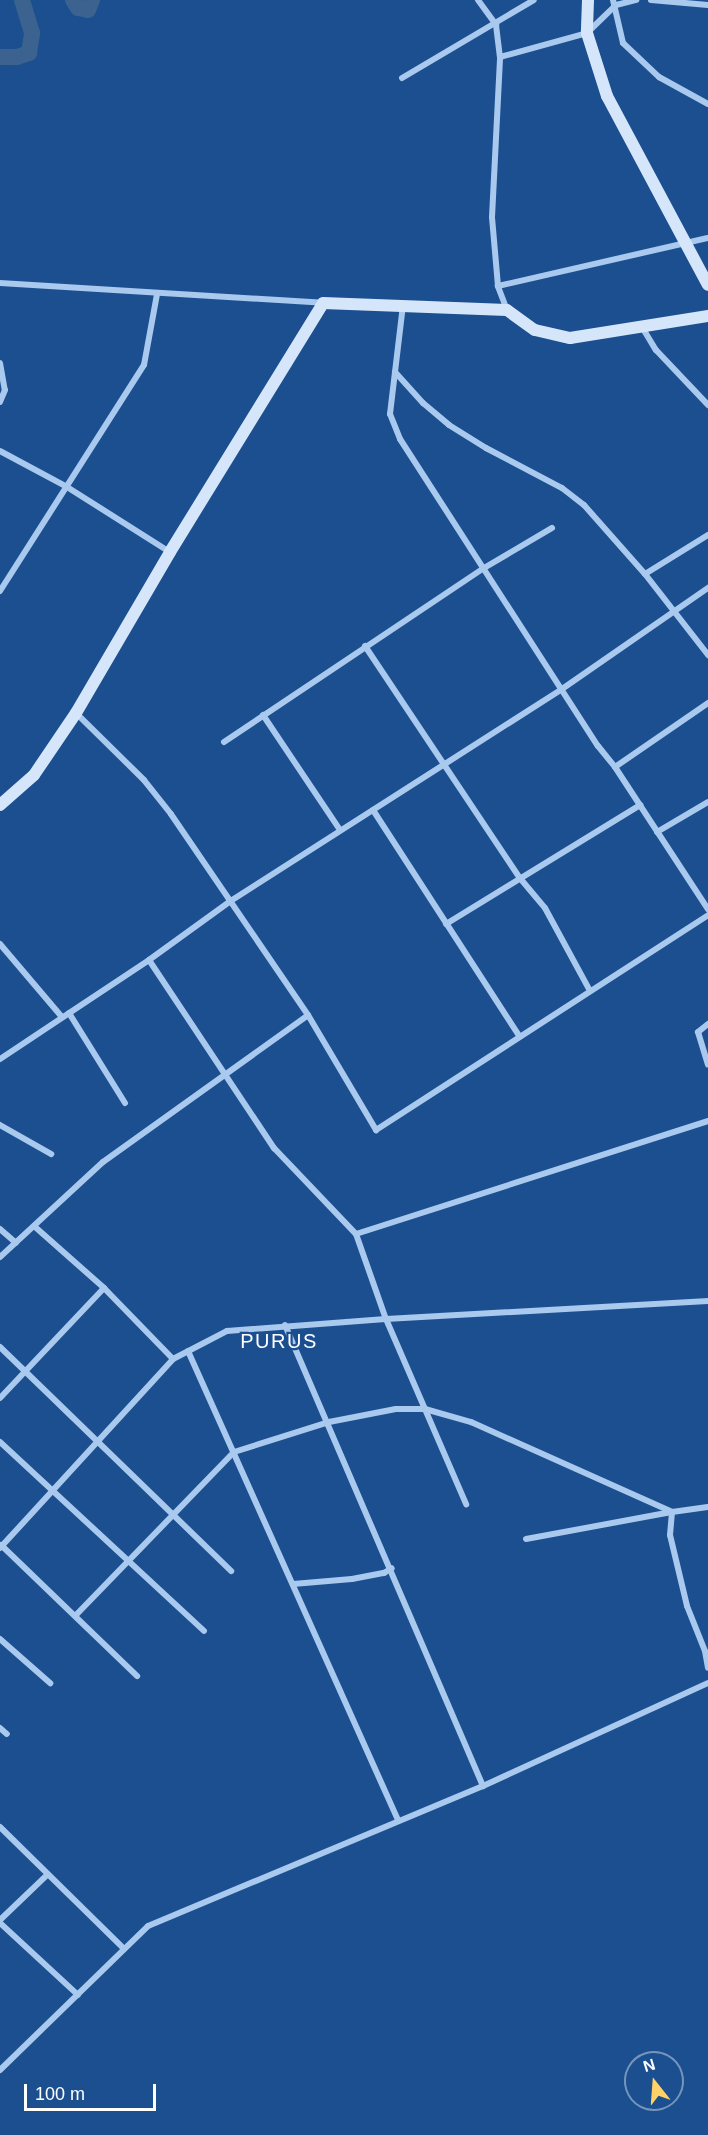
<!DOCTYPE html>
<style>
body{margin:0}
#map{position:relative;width:708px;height:2135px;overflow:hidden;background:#1b4f8f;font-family:Helvetica,sans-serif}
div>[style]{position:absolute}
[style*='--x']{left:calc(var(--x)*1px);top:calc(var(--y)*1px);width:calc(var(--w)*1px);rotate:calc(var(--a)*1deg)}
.river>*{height:16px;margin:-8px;padding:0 8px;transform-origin:8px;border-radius:8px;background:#3c6290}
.street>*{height:6px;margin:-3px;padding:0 3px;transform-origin:3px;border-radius:3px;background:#a9c9ee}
.secondary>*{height:12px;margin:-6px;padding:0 6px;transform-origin:6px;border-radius:6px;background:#d6e6fa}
span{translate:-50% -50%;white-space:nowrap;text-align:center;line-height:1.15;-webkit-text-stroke:4.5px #1b4f8f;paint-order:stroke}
.neighbourhood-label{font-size:20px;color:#fff;letter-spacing:1.5px}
.north{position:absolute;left:624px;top:2051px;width:60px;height:60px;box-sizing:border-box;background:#1b4f8f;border:2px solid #7695bc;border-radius:50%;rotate:343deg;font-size:16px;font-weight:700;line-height:24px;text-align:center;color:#fff}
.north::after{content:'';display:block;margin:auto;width:21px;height:27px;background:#ffd166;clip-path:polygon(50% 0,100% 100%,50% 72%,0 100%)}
.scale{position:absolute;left:24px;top:2084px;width:132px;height:27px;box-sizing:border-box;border:3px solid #fff;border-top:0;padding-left:8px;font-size:18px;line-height:21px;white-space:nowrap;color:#fff;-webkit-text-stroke:4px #1b4f8f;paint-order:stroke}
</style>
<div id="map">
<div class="river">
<div style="--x:73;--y:0;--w:9;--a:58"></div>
<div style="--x:78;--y:8;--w:10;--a:11"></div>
<div style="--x:88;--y:10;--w:11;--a:-68"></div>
<div style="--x:0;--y:57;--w:17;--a:0"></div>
<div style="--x:17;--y:57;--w:13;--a:-18"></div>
<div style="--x:29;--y:53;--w:20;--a:-81"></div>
<div style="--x:32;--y:33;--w:34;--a:-107"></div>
</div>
<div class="street">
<div style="--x:478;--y:0;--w:31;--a:54"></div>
<div style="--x:496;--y:25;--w:32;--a:83"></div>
<div style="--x:613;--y:0;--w:44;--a:76.9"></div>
<div style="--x:623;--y:43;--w:50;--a:43.4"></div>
<div style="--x:659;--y:77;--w:56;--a:28.9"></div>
<div style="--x:651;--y:0;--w:57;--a:5"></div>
<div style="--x:402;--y:78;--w:153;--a:-30.6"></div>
<div style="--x:0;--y:283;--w:324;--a:3.5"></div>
<div style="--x:498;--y:286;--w:215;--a:-12.9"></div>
<div style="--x:403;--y:305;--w:110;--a:96.8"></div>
<div style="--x:390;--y:414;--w:27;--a:68"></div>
<div style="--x:400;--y:439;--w:365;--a:57.2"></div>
<div style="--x:598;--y:746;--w:27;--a:51"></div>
<div style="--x:615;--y:767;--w:170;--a:56.8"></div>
<div style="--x:507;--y:310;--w:26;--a:-111"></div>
<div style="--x:498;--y:286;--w:69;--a:-95"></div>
<div style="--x:492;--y:217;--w:160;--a:-87.1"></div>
<div style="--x:500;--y:57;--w:90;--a:-15.4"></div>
<div style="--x:587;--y:33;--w:40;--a:-44"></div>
<div style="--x:616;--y:5;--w:21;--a:-14"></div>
<div style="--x:642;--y:327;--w:27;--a:59"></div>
<div style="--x:656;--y:350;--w:76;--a:46.6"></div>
<div style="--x:0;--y:363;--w:27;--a:80"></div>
<div style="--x:5;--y:390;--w:13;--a:113"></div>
<div style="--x:395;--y:372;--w:42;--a:47.9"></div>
<div style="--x:423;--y:403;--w:34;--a:40"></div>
<div style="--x:449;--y:425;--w:44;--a:31.9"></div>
<div style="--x:486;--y:448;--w:86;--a:27.8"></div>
<div style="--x:562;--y:488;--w:28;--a:38"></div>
<div style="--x:584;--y:505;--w:92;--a:48.5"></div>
<div style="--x:645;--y:574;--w:103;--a:52.1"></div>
<div style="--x:0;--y:451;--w:76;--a:28.2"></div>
<div style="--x:67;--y:487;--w:122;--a:32.3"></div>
<div style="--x:645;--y:574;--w:74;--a:-31.8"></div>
<div style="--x:0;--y:591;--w:268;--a:-57.5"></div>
<div style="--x:144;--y:365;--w:72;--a:-79.6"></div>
<div style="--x:365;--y:646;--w:278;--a:56.3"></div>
<div style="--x:519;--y:877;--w:40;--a:50"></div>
<div style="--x:545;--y:908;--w:94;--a:61.5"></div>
<div style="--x:263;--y:715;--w:138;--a:56.2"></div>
<div style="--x:224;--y:742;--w:313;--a:-33.8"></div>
<div style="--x:484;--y:568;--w:79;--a:-30.5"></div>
<div style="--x:615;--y:767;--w:113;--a:-34.5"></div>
<div style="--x:373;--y:810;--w:270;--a:57.1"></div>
<div style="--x:657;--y:832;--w:59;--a:-30.5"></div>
<div style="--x:446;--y:924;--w:228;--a:-31.5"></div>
<div style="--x:0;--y:944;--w:96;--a:49.7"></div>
<div style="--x:149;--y:960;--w:226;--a:56.4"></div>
<div style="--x:274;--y:1148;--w:119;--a:46.4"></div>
<div style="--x:356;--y:1234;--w:90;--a:70.6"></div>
<div style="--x:386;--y:1319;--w:202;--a:66.6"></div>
<div style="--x:69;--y:1013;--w:106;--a:58.1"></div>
<div style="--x:308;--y:1015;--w:134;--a:59.4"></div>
<div style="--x:376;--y:1130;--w:396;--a:-32.9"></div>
<div style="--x:708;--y:1024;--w:13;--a:141"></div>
<div style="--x:698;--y:1032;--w:34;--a:73"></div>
<div style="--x:0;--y:1059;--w:179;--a:-33.6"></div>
<div style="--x:149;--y:960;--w:99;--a:-35.9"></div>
<div style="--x:229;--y:902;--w:395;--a:-32.6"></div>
<div style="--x:562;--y:689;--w:178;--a:-34.7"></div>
<div style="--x:0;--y:1125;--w:59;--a:29.6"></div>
<div style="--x:34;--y:1226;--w:94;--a:41.5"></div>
<div style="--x:104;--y:1288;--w:99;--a:45.8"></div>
<div style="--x:0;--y:1229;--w:21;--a:41"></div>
<div style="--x:356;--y:1234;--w:370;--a:-17.8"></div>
<div style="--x:0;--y:1257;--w:140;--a:-42.7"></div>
<div style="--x:103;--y:1162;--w:252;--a:-35.6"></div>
<div style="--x:308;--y:1015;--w:243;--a:-124.3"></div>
<div style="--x:171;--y:814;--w:43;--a:-128.5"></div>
<div style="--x:144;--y:780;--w:95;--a:-135.4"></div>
<div style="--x:285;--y:1325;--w:502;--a:66.76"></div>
<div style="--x:0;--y:1347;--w:322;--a:44.1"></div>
<div style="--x:188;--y:1351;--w:514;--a:65.88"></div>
<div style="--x:0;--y:1398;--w:151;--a:-46.6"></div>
<div style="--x:0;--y:1442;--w:278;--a:42.8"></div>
<div style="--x:526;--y:1539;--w:148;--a:-10.5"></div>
<div style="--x:672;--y:1512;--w:23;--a:95"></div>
<div style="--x:670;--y:1535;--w:73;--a:76.5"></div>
<div style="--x:687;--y:1606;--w:48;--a:68.2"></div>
<div style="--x:705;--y:1651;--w:17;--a:80"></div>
<div style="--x:1;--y:1545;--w:189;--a:43.9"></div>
<div style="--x:0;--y:1548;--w:256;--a:-47.5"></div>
<div style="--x:173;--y:1359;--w:61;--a:-27.4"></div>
<div style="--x:227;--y:1331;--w:159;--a:-4.3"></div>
<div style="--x:386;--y:1319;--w:323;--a:-3.2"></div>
<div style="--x:293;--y:1584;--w:59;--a:-4.8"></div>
<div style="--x:352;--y:1579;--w:33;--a:-11"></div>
<div style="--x:384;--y:1573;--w:9;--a:-32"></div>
<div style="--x:76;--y:1615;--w:227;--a:-45.9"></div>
<div style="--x:234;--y:1452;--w:100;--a:-17.5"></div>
<div style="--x:329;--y:1422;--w:68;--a:-11"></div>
<div style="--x:396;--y:1409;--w:29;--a:0"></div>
<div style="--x:425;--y:1409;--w:48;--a:15.8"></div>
<div style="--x:471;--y:1422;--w:220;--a:24.1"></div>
<div style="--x:672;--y:1512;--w:36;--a:-8"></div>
<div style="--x:0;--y:1639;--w:67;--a:41.3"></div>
<div style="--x:0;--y:1728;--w:9;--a:41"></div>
<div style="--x:0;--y:1827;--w:174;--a:44.5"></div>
<div style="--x:0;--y:1920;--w:66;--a:-43.8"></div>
<div style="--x:0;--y:1923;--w:106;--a:42.7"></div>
<div style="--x:0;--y:2070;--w:206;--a:-44.2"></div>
<div style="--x:148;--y:1926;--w:363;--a:-22.7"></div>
<div style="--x:483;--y:1786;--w:247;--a:-24.6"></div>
</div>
<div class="secondary">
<div style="--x:588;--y:0;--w:33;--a:92"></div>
<div style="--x:587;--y:33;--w:66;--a:72.4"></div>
<div style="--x:607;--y:96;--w:214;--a:61.9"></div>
<div style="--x:0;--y:805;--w:45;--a:-41.4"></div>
<div style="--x:34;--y:775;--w:75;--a:-55.9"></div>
<div style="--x:76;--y:713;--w:186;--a:-59.7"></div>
<div style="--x:170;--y:552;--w:292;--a:-58.4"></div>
<div style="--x:323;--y:303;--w:184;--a:2.2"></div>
<div style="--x:507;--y:310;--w:34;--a:36"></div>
<div style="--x:535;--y:330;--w:36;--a:13"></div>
<div style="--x:570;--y:338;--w:140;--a:-9.1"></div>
</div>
<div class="neighbourhood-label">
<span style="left:279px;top:1341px">PURUS</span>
</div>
<div class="north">N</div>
<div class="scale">100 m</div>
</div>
